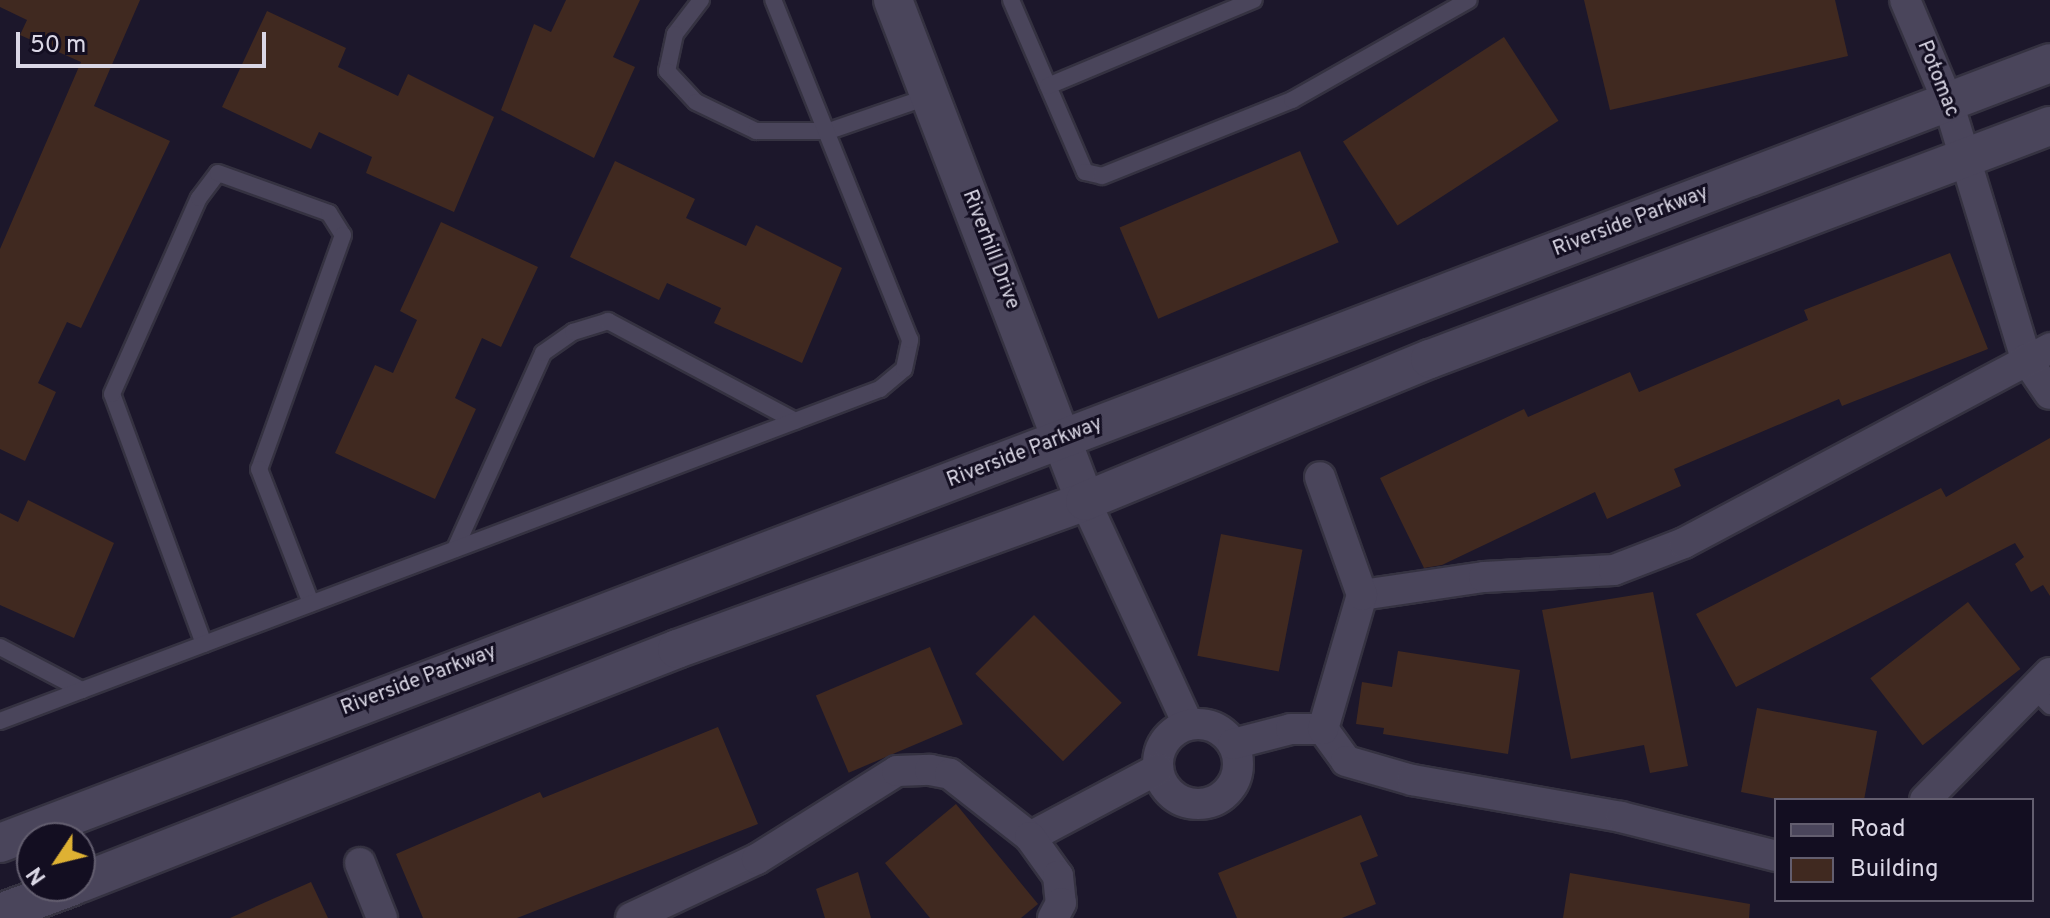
<!DOCTYPE html>
<style>
body{margin:0}
#map{position:relative;width:2050px;height:918px;overflow:hidden;background:#1c172b;font-family:Overpass,sans-serif}
div>[style]{position:absolute}
[style*='--x']{left:calc(var(--x)*1px);top:calc(var(--y)*1px);width:calc(var(--w)*1px);rotate:calc(var(--a)*1deg)}
.building>*{inset:0;background:#402920;transform-origin:0 0}
.roads{filter:drop-shadow(2px 0 #353241) drop-shadow(-2px 0 #353241) drop-shadow(0 2px #353241) drop-shadow(0 -2px #353241)}
.service>*{height:16px;margin:-8px;padding:0 8px;transform-origin:8px;border-radius:8px;background:#4a455b}
.minor>*{height:30px;margin:-15px;padding:0 15px;transform-origin:15px;border-radius:15px;background:#4a455b}
.minor>.ring{margin:-15px;padding:0;box-sizing:content-box;background:none;border:30px solid #4a455b;border-radius:50%}
.tertiary>*{height:38px;margin:-19px;padding:0 19px;transform-origin:19px;border-radius:19px;background:#4a455b}
span{translate:-50% -50%;white-space:nowrap;text-align:center;line-height:1.15;-webkit-text-stroke:6px #130e21;paint-order:stroke}
.street-label{font-size:20px;color:#dad7e5}
.legend{position:absolute;left:1774px;top:798px;width:260px;height:104px;box-sizing:border-box;background:#130e21;border:2px solid #635e6f;margin:0;padding:10px 14px;list-style:none;font-size:24px;color:#dad7e5}
.legend li{display:flex;align-items:center;gap:16px;height:40px}
.legend b{width:40px;border:2px solid #635e6f}
.north{position:absolute;left:16px;top:822px;width:80px;height:80px;box-sizing:border-box;background:#130e21;border:2px solid #635e6f;border-radius:50%;rotate:235deg;font-size:22px;font-weight:700;line-height:32px;text-align:center;color:#dad7e5}
.north::after{content:'';display:block;margin:auto;width:28px;height:36px;background:#deb133;clip-path:polygon(50% 0,100% 100%,50% 72%,0 100%)}
.scale{position:absolute;left:16px;top:32px;width:250px;height:36px;box-sizing:border-box;border:4px solid #dad7e5;border-top:0;padding-left:10px;font-size:24px;line-height:28px;white-space:nowrap;color:#dad7e5;-webkit-text-stroke:6px #130e21;paint-order:stroke}
</style>
<div id="map">
<div class="building">
<div style="clip-path:polygon(0 0,140px 0,94px 106px,170px 141px,81px 328px,67px 322px,38px 383px,56px 392px,25px 461px,0 449px,0 249px,81px 62px,20px 35px,27px 20px,0 7px)"></div>
<div style="clip-path:polygon(566px 0,640px 0,613px 57px,635px 67px,594px 158px,501px 110px,534px 24px,551px 32px)"></div>
<div style="clip-path:polygon(1584px 0,1835px 0,1848px 56px,1610px 110px)"></div>
<div style="clip-path:polygon(267px 11px,346px 48px,338px 67px,398px 96px,408px 74px,494px 117px,454px 212px,366px 173px,372px 157px,319px 132px,311px 149px,222px 107px)"></div>
<div style="left:1504px;top:37px;width:100px;height:192px;rotate:57deg"></div>
<div style="left:1300px;top:151px;width:99px;height:196px;rotate:67deg"></div>
<div style="clip-path:polygon(615px 161px,695px 199px,686px 218px,746px 246px,756px 225px,842px 268px,802px 363px,714px 323px,721px 308px,667px 283px,659px 300px,570px 257px)"></div>
<div style="clip-path:polygon(441px 222px,538px 267px,501px 347px,482px 338px,455px 398px,476px 409px,435px 499px,335px 453px,375px 365px,393px 373px,417px 320px,400px 311px)"></div>
<div style="clip-path:polygon(1950px 253px,1988px 349px,1842px 406px,1839px 399px,1674px 469px,1681px 486px,1607px 519px,1595px 492px,1442px 565px,1424px 568px,1380px 478px,1524px 409px,1528px 417px,1630px 372px,1639px 392px,1808px 320px,1804px 310px)"></div>
<div style="clip-path:polygon(2050px 438px,2050px 596px,2043px 585px,2031px 592px,2015px 564px,2024px 557px,2015px 543px,1736px 687px,1696px 614px,1941px 488px,1946px 497px)"></div>
<div style="clip-path:polygon(28px 500px,114px 543px,74px 638px,0 605px,0 513px,18px 522px)"></div>
<div style="left:1221px;top:534px;width:83px;height:124px;rotate:11deg"></div>
<div style="clip-path:polygon(1653px 592px,1688px 766px,1650px 773px,1644px 745px,1571px 759px,1542px 610px)"></div>
<div style="left:1968px;top:602px;width:85px;height:124px;rotate:52deg"></div>
<div style="left:1034px;top:615px;width:124px;height:83px;rotate:45deg"></div>
<div style="left:930px;top:647px;width:84px;height:124px;rotate:67deg"></div>
<div style="clip-path:polygon(1398px 651px,1520px 670px,1508px 754px,1383px 734px,1384px 728px,1356px 724px,1362px 682px,1392px 687px)"></div>
<div style="clip-path:polygon(1757px 708px,1877px 731px,1864px 800px,1781px 800px,1741px 792px)"></div>
<div style="clip-path:polygon(718px 727px,758px 824px,517px 918px,423px 918px,396px 854px,540px 792px,543px 798px)"></div>
<div style="clip-path:polygon(956px 804px,1038px 904px,1021px 918px,930px 918px,885px 863px)"></div>
<div style="clip-path:polygon(1361px 815px,1378px 856px,1360px 863px,1376px 904px,1342px 918px,1237px 918px,1218px 873px)"></div>
<div style="clip-path:polygon(858px 872px,871px 918px,825px 918px,816px 889px)"></div>
<div style="clip-path:polygon(1570px 873px,1750px 904px,1749px 918px,1563px 918px)"></div>
<div style="clip-path:polygon(311px 882px,328px 918px,230px 918px)"></div>
</div>
<div class="roads">
<div class="service">
<div style="--x:701;--y:0;--w:43;--a:127.4"></div>
<div style="--x:675;--y:34;--w:38;--a:102"></div>
<div style="--x:667;--y:71;--w:42;--a:46.9"></div>
<div style="--x:696;--y:102;--w:67;--a:25.8"></div>
<div style="--x:756;--y:131;--w:73;--a:0"></div>
<div style="--x:829;--y:131;--w:107;--a:-19.1"></div>
<div style="--x:1011;--y:0;--w:187;--a:66.7"></div>
<div style="--x:1085;--y:172;--w:17;--a:13"></div>
<div style="--x:1102;--y:176;--w:205;--a:-21.8"></div>
<div style="--x:1292;--y:100;--w:203;--a:-29.5"></div>
<div style="--x:1048;--y:86;--w:223;--a:-22.7"></div>
<div style="--x:455;--y:549;--w:215;--a:-65.8"></div>
<div style="--x:543;--y:353;--w:37;--a:-35"></div>
<div style="--x:573;--y:332;--w:37;--a:-17"></div>
<div style="--x:608;--y:321;--w:212;--a:28.1"></div>
<div style="--x:204;--y:644;--w:266;--a:-110.2"></div>
<div style="--x:112;--y:394;--w:214;--a:-66.1"></div>
<div style="--x:199;--y:198;--w:31;--a:-53"></div>
<div style="--x:218;--y:173;--w:118;--a:19.8"></div>
<div style="--x:329;--y:213;--w:26;--a:58"></div>
<div style="--x:343;--y:235;--w:249;--a:109.7"></div>
<div style="--x:259;--y:469;--w:144;--a:68.8"></div>
<div style="--x:0;--y:647;--w:93;--a:27.7"></div>
<div style="--x:2034;--y:690;--w:23;--a:45"></div>
<div style="--x:0;--y:721;--w:941;--a:-20.67"></div>
<div style="--x:880;--y:389;--w:31;--a:-40"></div>
<div style="--x:904;--y:369;--w:30;--a:-78"></div>
<div style="--x:910;--y:340;--w:367;--a:-111.9"></div>
</div>
<div class="minor">
<div style="--x:1905;--y:0;--w:111;--a:67.1"></div>
<div style="--x:1948;--y:102;--w:269;--a:73.1"></div>
<div style="--x:2026;--y:359;--w:42;--a:55.6"></div>
<div style="--x:1085;--y:501;--w:246;--a:65.2"></div>
<div style="--x:1362;--y:595;--w:123;--a:-8.4"></div>
<div style="--x:1484;--y:577;--w:130;--a:-3.1"></div>
<div style="--x:1614;--y:570;--w:75;--a:-21.1"></div>
<div style="--x:1684;--y:543;--w:415;--a:-28"></div>
<div class="ring" style="left:1158px;top:724px;width:50px;height:50px"></div>
<div style="--x:1323;--y:729;--w:39;--a:54"></div>
<div style="--x:1346;--y:761;--w:69;--a:16.1"></div>
<div style="--x:1412;--y:780;--w:212;--a:10"></div>
<div style="--x:1621;--y:817;--w:160;--a:14.1"></div>
<div style="--x:1233;--y:744;--w:60;--a:-14.5"></div>
<div style="--x:1291;--y:729;--w:32;--a:0"></div>
<div style="--x:1323;--y:729;--w:140;--a:-73.8"></div>
<div style="--x:1362;--y:595;--w:125;--a:-109.6"></div>
<div style="--x:1925;--y:800;--w:178;--a:-45.5"></div>
<div style="--x:1030;--y:837;--w:145;--a:-28"></div>
<div style="--x:360;--y:863;--w:59;--a:68.2"></div>
<div style="--x:631;--y:918;--w:139;--a:-25.1"></div>
<div style="--x:757;--y:859;--w:165;--a:-32.2"></div>
<div style="--x:897;--y:771;--w:33;--a:-2"></div>
<div style="--x:930;--y:770;--w:20;--a:11"></div>
<div style="--x:950;--y:774;--w:102;--a:38.2"></div>
<div style="--x:1030;--y:837;--w:48;--a:54.3"></div>
<div style="--x:1058;--y:876;--w:27;--a:84"></div>
<div style="--x:1061;--y:903;--w:17;--a:118"></div>
</div>
<div class="tertiary">
<div style="--x:893;--y:0;--w:537;--a:69.03"></div>
<div style="--x:0;--y:843;--w:2193;--a:-20.83"></div>
<div style="--x:80;--y:883;--w:641;--a:-21.4"></div>
<div style="--x:677;--y:649;--w:434;--a:-19.9"></div>
<div style="--x:1085;--y:501;--w:373;--a:-22.4"></div>
<div style="--x:1430;--y:359;--w:662;--a:-20.6"></div>
<div style="--x:0;--y:913;--w:78;--a:-20.3"></div>
</div>
</div>
<div class="street-label">
<span style="left:1937px;top:79px;rotate:68deg">Potomac</span>
<span style="left:1631px;top:222px;rotate:-21deg">Riverside Parkway</span>
<span style="left:990px;top:250px;rotate:69deg">Riverhill Drive</span>
<span style="left:1025px;top:453px;rotate:-21deg">Riverside Parkway</span>
<span style="left:419px;top:681px;rotate:-21deg">Riverside Parkway</span>
</div>
<ul class="legend">
<li><b style="height:10px;background:#4a455b"></b>Road</li>
<li><b style="height:22px;background:#402920"></b>Building</li>
</ul>
<div class="north">N</div>
<div class="scale">50 m</div>
</div>
